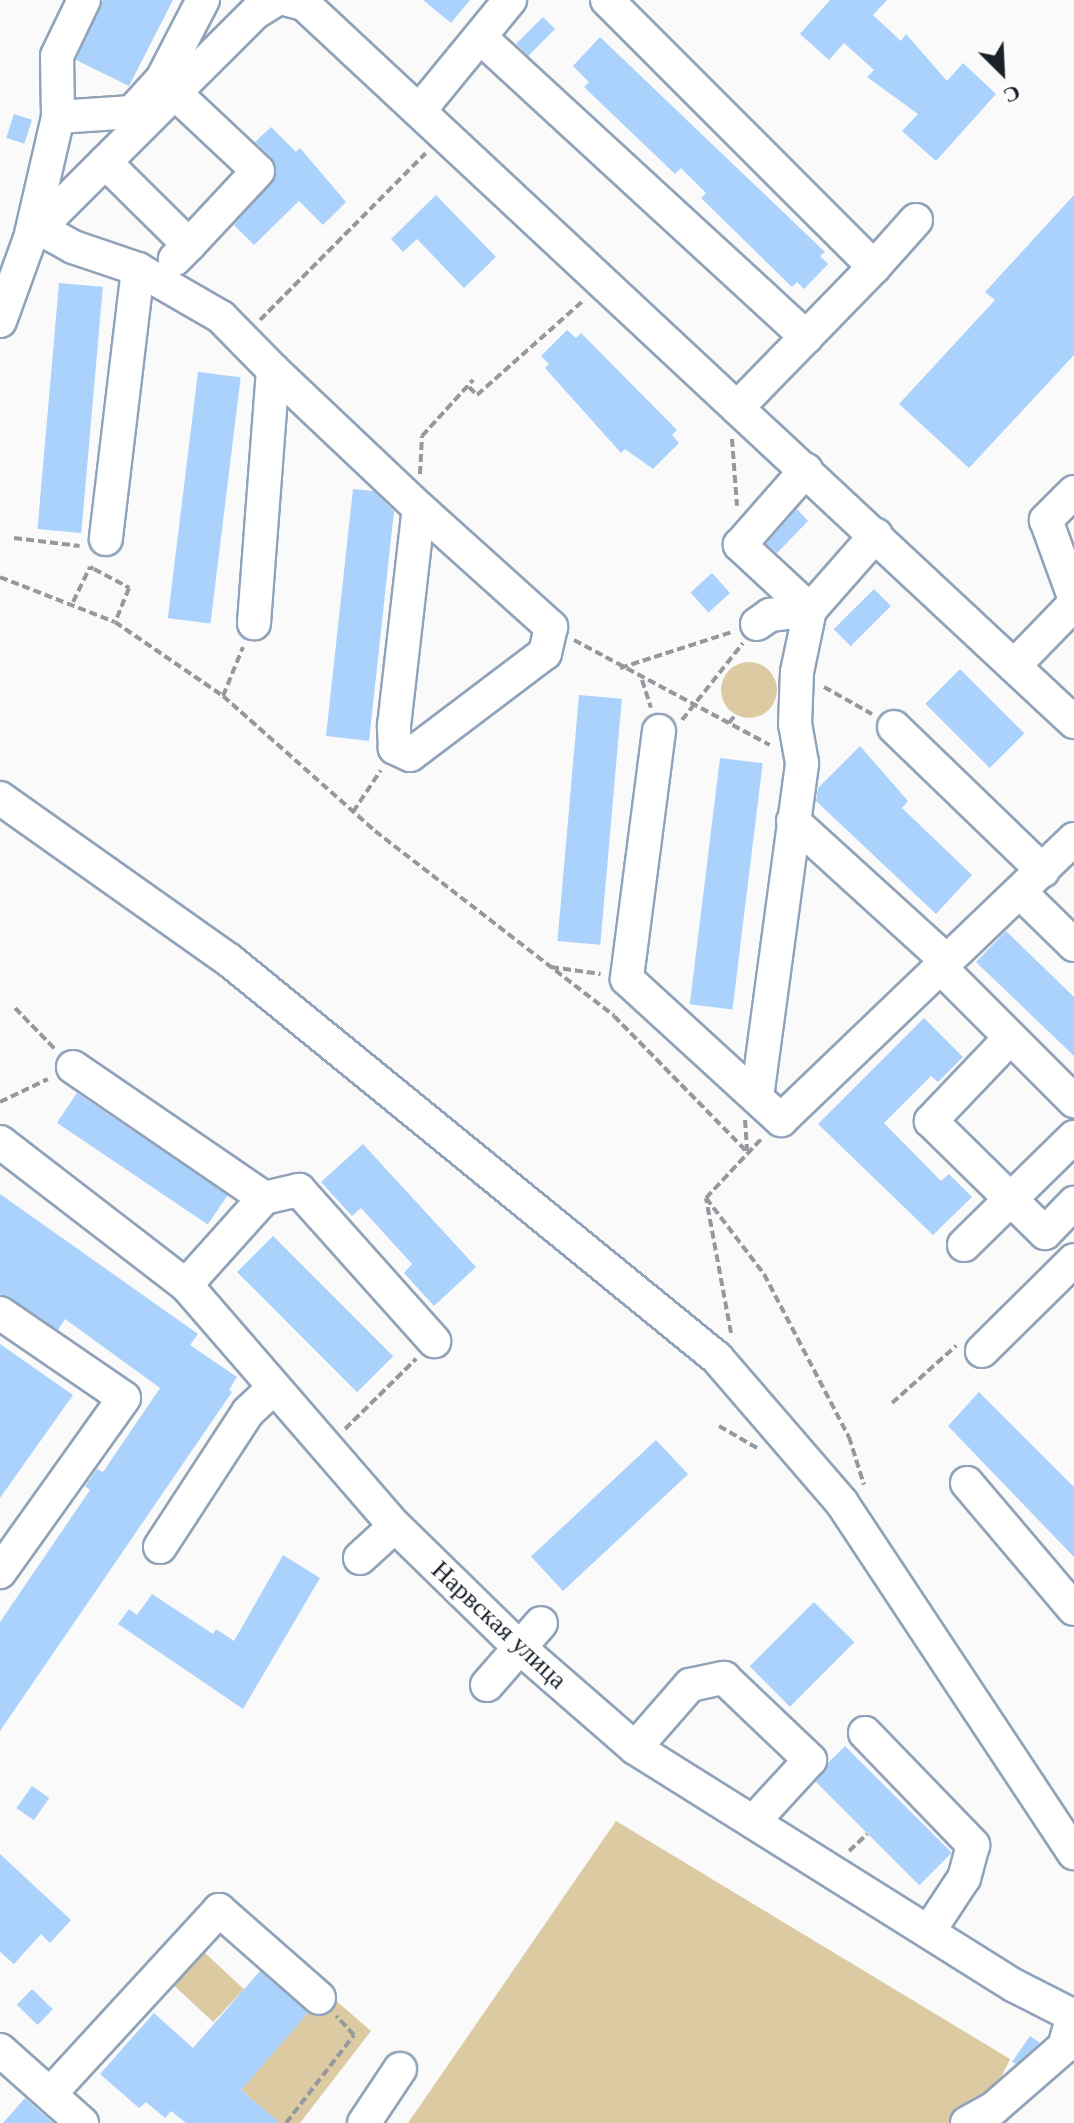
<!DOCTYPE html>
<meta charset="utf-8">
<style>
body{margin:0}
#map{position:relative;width:1074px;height:2123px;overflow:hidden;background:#fafafa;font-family:Georgia,serif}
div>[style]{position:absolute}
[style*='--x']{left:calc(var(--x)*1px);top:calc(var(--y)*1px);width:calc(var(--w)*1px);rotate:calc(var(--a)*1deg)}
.green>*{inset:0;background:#dccaa2;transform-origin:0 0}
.round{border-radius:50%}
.building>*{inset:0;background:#aad2fd;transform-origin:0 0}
.path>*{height:4px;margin-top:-2px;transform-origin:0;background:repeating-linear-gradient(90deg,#95989c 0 8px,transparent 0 12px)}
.roads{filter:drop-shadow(2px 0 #90a3b8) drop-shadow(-2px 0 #90a3b8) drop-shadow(0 2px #90a3b8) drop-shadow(0 -2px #90a3b8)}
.minor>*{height:32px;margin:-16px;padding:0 16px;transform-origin:16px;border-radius:16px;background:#fff}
span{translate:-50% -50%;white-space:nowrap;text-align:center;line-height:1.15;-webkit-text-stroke:7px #fff;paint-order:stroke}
.street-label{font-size:26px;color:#1a2129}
.north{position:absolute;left:962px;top:32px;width:80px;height:80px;-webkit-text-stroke:6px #fff;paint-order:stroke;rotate:156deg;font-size:22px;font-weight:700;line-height:32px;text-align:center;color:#1a2129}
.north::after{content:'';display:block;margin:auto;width:28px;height:36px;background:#1a2129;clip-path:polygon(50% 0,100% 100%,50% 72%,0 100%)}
</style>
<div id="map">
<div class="green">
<div class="round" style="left:721px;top:662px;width:56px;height:56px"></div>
<div style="clip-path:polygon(616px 1821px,1010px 2059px,990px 2101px,953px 2123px,408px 2123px)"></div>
<div style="left:203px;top:1951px;width:56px;height:45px;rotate:43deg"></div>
<div style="clip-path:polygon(326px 1992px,371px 2031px,300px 2123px,268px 2123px,273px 2117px,241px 2090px)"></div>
</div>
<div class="building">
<div style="clip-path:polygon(103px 0,173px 0,129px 86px,76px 60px)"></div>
<div style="clip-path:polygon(423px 0,470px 0,451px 23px)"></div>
<div style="clip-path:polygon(830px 0,887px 0,873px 15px,901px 41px,906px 34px,947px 81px,963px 63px,996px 94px,936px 161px,902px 131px,918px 114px,867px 77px,874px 70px,844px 43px,829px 60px,800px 34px)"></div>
<div style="left:543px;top:17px;width:17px;height:38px;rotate:45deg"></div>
<div style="clip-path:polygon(600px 37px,825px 252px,820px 256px,828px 264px,804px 289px,797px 282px,792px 287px,701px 198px,706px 193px,681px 168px,675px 174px,584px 87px,589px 82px,573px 66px)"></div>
<div style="left:14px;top:114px;width:19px;height:25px;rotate:18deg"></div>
<div style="clip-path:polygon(271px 127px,296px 152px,300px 148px,346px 202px,323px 225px,299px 201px,254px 245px,234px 225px,276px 176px,272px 158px,255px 142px)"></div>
<div style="clip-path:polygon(436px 195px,496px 257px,464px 288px,417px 239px,403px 252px,391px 239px)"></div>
<div style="clip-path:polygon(1074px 195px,1074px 355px,969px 468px,899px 404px,995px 300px,985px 292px)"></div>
<div style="left:59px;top:283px;width:44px;height:247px;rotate:5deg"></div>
<div style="clip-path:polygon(567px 330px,576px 338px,581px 333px,677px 430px,672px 435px,679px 443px,653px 469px,625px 449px,621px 453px,545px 368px,549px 364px,541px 356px)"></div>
<div style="left:198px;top:372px;width:43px;height:248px;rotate:7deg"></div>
<div style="clip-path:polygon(353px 489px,374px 491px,394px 511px,369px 741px,326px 736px)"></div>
<div style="clip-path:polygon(797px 509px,808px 521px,777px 553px,766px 544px)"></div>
<div style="left:712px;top:573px;width:27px;height:29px;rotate:48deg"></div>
<div style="left:874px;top:589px;width:24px;height:57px;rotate:45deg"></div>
<div style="left:960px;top:669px;width:91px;height:49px;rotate:45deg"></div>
<div style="left:579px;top:695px;width:43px;height:247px;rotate:5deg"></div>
<div style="clip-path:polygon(860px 746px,908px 801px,902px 808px,972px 875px,936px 914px,816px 801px,818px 788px)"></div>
<div style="left:720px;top:758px;width:43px;height:248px;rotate:7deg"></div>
<div style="clip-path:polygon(1006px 931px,1074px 997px,1074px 1056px,976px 962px)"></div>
<div style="clip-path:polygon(924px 1018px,963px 1057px,938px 1082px,931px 1076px,884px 1123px,941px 1181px,949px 1174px,972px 1197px,933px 1235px,818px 1124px)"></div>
<div style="left:77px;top:1093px;width:182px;height:36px;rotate:34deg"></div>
<div style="clip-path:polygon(363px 1144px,476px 1267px,434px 1306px,404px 1273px,412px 1264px,361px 1208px,352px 1216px,321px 1182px)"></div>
<div style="clip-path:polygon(0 1194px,198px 1334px,190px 1345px,237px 1377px,229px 1390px,232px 1392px,0 1731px,0 1622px,90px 1490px,85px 1486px,97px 1469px,103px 1472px,160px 1388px,65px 1319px,58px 1330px,0 1294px)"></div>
<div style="left:273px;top:1236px;width:170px;height:51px;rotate:45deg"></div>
<div style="clip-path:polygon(0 1344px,73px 1395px,0 1498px)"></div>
<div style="clip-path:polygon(979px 1392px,1074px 1487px,1074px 1557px,948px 1426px)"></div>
<div style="left:656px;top:1440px;width:47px;height:171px;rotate:47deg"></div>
<div style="clip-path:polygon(283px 1555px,320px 1578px,243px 1709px,118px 1624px,129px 1609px,137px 1615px,152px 1594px,213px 1634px,216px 1629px,234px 1641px)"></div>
<div style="left:814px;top:1602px;width:57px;height:91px;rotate:45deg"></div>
<div style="left:845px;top:1746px;width:151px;height:46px;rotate:45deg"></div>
<div style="left:32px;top:1786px;width:21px;height:27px;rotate:35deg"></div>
<div style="clip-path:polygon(0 1854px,71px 1920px,50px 1943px,41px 1934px,14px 1964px,0 1952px)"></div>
<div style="clip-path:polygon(260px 1971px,308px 2013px,241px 2090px,280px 2123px,186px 2123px,171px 2111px,165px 2118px,146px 2102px,139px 2108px,100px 2074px,154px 2013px,193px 2048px)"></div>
<div style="left:32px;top:1989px;width:29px;height:22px;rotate:44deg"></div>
<div style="clip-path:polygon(1030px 2036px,1040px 2043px,1016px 2064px,1012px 2062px)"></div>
<div style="clip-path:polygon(25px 2098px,53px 2123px,3px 2123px)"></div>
</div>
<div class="path">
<div style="--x:260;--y:320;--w:235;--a:-45.2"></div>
<div style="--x:469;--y:387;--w:11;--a:45"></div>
<div style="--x:477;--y:395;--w:143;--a:-41.6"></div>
<div style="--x:732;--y:439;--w:67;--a:85.7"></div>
<div style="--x:420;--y:474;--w:38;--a:-87"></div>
<div style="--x:422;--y:436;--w:76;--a:-47.7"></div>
<div style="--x:14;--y:538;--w:66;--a:6.9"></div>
<div style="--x:0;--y:577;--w:123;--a:21.4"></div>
<div style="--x:115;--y:622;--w:131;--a:34.4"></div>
<div style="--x:223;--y:696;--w:203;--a:41.6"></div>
<div style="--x:375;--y:831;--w:302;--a:37.7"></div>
<div style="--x:614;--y:1016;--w:190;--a:45.6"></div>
<div style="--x:73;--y:602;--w:39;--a:-64"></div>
<div style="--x:90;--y:567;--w:4;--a:27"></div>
<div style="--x:94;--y:569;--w:40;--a:28"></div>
<div style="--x:129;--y:588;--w:37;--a:112"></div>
<div style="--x:574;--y:640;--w:222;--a:28.2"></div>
<div style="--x:620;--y:668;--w:118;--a:-17.8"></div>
<div style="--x:642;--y:680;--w:29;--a:72"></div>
<div style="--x:824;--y:687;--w:55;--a:29.4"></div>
<div style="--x:223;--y:696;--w:53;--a:-67.8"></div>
<div style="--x:682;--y:720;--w:98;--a:-51.6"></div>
<div style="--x:729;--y:723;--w:11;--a:-52"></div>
<div style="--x:353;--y:812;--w:50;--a:-56.3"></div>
<div style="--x:551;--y:967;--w:50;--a:8"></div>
<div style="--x:15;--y:1008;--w:57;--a:45.7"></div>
<div style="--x:0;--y:1102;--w:53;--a:-25.6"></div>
<div style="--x:745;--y:1120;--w:31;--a:86"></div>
<div style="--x:706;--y:1198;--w:96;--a:52.7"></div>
<div style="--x:764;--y:1274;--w:184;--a:62.5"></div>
<div style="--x:849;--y:1437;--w:50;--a:72.6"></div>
<div style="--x:731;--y:1333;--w:137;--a:-100.5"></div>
<div style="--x:706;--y:1198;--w:82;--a:-47"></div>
<div style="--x:892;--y:1403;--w:86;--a:-41.7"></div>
<div style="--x:719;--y:1426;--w:44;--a:30.1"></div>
<div style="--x:345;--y:1429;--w:100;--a:-44.6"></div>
<div style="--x:849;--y:1851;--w:25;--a:-43"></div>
<div style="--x:286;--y:2123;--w:111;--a:-52.3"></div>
<div style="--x:354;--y:2035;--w:26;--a:-133"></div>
</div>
<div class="roads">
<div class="minor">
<div style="--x:288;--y:0;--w:16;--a:14"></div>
<div style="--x:304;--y:4;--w:1053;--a:43"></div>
<div style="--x:607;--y:0;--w:378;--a:45"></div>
<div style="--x:874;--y:267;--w:98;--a:134.2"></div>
<div style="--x:481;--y:38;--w:442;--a:42.6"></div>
<div style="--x:806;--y:337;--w:99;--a:134.2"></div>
<div style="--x:176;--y:94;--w:112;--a:43.2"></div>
<div style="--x:258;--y:171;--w:101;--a:133"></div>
<div style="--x:419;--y:111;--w:144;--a:-50.7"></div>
<div style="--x:58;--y:117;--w:74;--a:-3.9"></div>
<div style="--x:132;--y:112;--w:45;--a:-47.7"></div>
<div style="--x:162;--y:79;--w:89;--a:-62.6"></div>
<div style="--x:105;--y:162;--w:118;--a:44.7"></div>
<div style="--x:189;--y:245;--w:20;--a:135"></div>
<div style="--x:39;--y:228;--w:39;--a:29"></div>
<div style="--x:73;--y:247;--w:69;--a:18.7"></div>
<div style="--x:138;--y:269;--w:272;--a:96.8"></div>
<div style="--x:31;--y:234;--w:120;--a:-77"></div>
<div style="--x:58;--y:117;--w:61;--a:-90.9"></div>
<div style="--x:57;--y:56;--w:62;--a:-64.3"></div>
<div style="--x:874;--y:267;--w:63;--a:-48.2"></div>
<div style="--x:138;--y:269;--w:96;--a:30"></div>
<div style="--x:221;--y:317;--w:74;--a:45.5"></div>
<div style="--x:273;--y:370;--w:254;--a:94.3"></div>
<div style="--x:0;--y:321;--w:85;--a:-70.1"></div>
<div style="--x:29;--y:241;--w:16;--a:-52"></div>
<div style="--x:39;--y:228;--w:306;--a:-44.9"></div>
<div style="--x:256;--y:12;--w:23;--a:-31"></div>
<div style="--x:273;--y:370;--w:201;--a:43.4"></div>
<div style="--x:1074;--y:492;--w:40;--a:135"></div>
<div style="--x:1046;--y:520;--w:82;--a:70"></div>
<div style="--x:419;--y:508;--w:178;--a:42"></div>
<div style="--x:551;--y:627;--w:27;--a:103"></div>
<div style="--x:545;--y:653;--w:169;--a:142.9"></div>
<div style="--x:410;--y:755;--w:17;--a:-155"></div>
<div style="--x:395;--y:748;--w:22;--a:-93"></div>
<div style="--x:394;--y:726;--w:219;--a:-83.5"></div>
<div style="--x:757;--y:624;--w:16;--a:-35"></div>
<div style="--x:770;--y:615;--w:40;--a:-7.1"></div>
<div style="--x:810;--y:610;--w:96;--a:-137.1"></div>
<div style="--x:740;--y:545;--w:100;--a:-48.7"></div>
<div style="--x:1014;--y:666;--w:86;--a:-45.9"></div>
<div style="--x:894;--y:727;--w:207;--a:44"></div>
<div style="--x:659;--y:731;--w:250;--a:97.4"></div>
<div style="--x:627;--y:979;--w:209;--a:42.5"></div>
<div style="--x:781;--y:1120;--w:406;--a:-43.8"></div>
<div style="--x:0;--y:798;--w:281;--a:35.3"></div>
<div style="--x:229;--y:960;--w:630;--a:39.2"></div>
<div style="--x:717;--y:1358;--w:191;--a:49.2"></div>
<div style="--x:842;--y:1503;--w:420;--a:56.5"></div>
<div style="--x:793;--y:821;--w:208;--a:42.3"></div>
<div style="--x:1022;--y:894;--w:73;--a:44.4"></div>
<div style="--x:942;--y:969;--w:187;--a:45"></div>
<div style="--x:1010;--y:1038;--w:115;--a:133.6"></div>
<div style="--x:931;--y:1121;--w:160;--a:44.5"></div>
<div style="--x:1045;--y:1233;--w:42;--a:-46"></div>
<div style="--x:73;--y:1067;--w:232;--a:34.4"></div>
<div style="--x:264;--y:1198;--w:117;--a:131.9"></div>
<div style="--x:757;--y:1097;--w:337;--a:-82.3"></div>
<div style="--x:802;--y:763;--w:40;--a:-100"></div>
<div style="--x:795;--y:724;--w:52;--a:-87.8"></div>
<div style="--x:797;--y:672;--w:63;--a:-78.2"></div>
<div style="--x:810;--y:610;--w:100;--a:-48.7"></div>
<div style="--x:0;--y:1142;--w:235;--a:37.6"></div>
<div style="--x:186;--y:1285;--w:319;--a:49.1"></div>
<div style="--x:395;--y:1526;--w:175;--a:44.3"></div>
<div style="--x:520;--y:1648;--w:152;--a:41"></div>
<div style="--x:635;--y:1748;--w:448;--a:32.1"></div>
<div style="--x:1015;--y:1986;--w:66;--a:27"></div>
<div style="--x:264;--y:1198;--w:36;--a:-13"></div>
<div style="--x:299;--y:1190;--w:203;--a:48.2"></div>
<div style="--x:964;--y:1245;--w:154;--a:-44.5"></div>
<div style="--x:0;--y:1313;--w:150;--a:34.4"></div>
<div style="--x:124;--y:1398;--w:214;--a:125.5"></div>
<div style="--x:982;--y:1351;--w:129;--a:-44.7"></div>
<div style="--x:967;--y:1483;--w:165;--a:49.7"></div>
<div style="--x:160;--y:1547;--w:161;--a:-56.9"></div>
<div style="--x:248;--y:1412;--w:34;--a:-43"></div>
<div style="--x:360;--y:1558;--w:47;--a:-42.4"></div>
<div style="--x:487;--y:1685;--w:82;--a:-48.9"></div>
<div style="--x:865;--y:1733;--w:156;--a:46"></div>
<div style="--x:973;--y:1845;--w:34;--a:105"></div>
<div style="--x:964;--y:1878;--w:64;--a:123.4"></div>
<div style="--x:635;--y:1748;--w:84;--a:-48.9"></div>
<div style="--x:690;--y:1685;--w:35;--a:-12"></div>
<div style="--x:724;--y:1678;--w:119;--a:43.6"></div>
<div style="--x:810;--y:1760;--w:84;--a:132.6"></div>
<div style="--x:0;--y:2050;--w:110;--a:41.7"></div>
<div style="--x:50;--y:2094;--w:250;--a:-47.4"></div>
<div style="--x:219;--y:1910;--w:133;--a:41.3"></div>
<div style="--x:364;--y:2123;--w:65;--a:-56.3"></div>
<div style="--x:967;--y:2123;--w:31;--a:-29"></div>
<div style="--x:994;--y:2108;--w:93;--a:-41.1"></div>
<div style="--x:1064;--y:2047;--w:32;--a:-74"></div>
</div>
</div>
<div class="street-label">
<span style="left:499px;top:1625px;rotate:43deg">Нарвская улица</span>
</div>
<div class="north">С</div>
</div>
